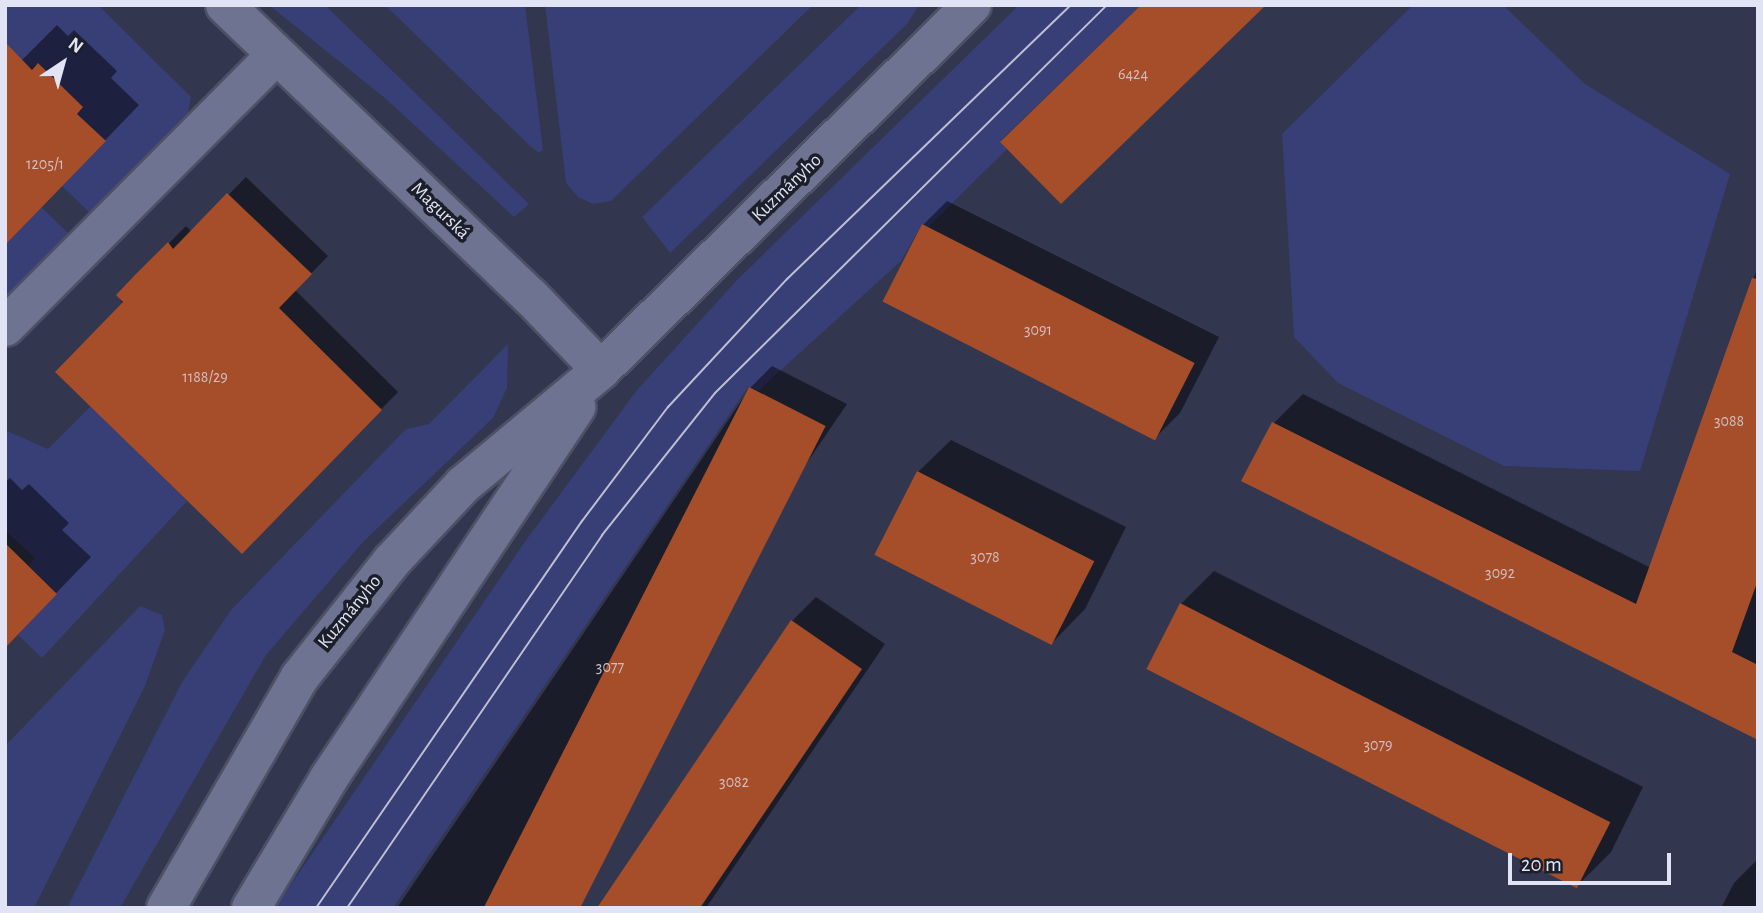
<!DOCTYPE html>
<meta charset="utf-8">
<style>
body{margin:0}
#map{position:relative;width:1763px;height:913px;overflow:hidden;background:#32364f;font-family:"Alegreya Sans",sans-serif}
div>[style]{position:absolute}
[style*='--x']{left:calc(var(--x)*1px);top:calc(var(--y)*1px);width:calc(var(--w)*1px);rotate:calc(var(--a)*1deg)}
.green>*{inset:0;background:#383e76}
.shadow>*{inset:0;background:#0007}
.building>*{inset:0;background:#a64e29;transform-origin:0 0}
.roads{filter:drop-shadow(2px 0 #4d5166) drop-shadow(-2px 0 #4d5166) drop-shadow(0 2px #4d5166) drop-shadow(0 -2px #4d5166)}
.minor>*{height:38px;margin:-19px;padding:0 19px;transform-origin:19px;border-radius:19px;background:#6d7390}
.tram>*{height:2px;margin:-1px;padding:0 1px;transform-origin:1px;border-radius:1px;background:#bcc0d2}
span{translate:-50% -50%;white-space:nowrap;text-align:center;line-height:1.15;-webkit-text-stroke:7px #1c1e2a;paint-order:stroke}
.number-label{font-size:16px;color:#d2bec1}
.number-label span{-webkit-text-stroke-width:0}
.street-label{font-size:19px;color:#e0e4f4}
.frame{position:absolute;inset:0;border:7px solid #e0e4f4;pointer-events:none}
.north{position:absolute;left:28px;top:28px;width:70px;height:70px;-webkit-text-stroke:5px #1c1e2a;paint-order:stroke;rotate:36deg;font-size:19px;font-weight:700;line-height:28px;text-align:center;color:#e0e4f4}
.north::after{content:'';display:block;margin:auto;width:24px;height:32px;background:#e0e4f4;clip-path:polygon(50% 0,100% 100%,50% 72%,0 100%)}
.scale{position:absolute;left:1508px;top:853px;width:163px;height:32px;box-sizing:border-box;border:4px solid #e0e4f4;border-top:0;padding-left:9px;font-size:21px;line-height:24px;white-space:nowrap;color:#e0e4f4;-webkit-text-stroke:5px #1c1e2a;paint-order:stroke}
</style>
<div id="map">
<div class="green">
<div style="clip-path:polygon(5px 5px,98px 5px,191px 97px,188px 112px,90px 213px,62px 186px,105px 141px,77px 114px,83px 107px,39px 64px,5px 75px)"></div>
<div style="clip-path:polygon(269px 5px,325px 5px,529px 204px,514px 217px,386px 99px)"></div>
<div style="clip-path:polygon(385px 5px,525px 5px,543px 150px,539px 153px,530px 146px)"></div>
<div style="clip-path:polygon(545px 5px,813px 5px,611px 201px,593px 204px,578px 197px,566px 183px)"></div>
<div style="clip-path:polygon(861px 5px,919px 5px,907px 24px,670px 253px,642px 217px)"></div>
<div style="clip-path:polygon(1019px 5px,1141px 5px,1000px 141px,1007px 149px,928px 227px,922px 224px,901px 261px,758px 391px,748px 387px,393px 908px,275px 908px,524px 543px,637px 390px,737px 280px)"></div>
<div style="clip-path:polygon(1413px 5px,1503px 5px,1585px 84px,1730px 174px,1640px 471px,1504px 466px,1338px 383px,1294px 337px,1282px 134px)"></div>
<div style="clip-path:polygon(41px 207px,69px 234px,5px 299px,5px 245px)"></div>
<div style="clip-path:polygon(508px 344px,507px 388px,493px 418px,363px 542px,266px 655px,120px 908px,67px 908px,182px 682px,231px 610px,406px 429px,429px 424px)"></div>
<div style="clip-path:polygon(91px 406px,187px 501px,42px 658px,18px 635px,57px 593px,29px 566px,35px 558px,5px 530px,5px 430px,48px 449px)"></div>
<div style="clip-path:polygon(140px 606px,162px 615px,165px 630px,145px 686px,34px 908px,5px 908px,5px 746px)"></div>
</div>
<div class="shadow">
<div style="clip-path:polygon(57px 25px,68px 36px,74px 30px,117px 71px,111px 78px,139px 105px,5px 244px,5px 77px)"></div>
<div style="clip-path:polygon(246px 177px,328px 256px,295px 290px,398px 392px,242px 552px,118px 295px,186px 226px,192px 232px)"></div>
<div style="clip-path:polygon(947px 201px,1219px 337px,1180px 413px,1156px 437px,923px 225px)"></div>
<div style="clip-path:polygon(1758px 266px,1758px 739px,1274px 423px,1303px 394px,1651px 568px)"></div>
<div style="clip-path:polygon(772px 366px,847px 404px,503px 908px,397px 908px,750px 388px)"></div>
<div style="clip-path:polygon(951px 440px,1126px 527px,1085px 609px,1053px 642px,918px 472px)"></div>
<div style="clip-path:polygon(10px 478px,22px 490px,29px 484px,69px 523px,62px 530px,91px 557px,5px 646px,5px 482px)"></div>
<div style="clip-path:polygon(1214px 571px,1643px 787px,1611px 852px,1578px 885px,1181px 604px)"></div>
<div style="clip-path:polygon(816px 597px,885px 644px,706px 908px,629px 908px,792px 621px)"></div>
<div style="clip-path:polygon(1758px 859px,1758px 908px,1721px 908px,1734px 883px)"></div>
</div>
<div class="building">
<div style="clip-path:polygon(1141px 5px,1266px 5px,1061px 204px,1000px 142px)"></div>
<div style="clip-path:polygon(5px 42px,32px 70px,38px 63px,83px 107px,77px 114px,106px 141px,5px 245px)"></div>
<div style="clip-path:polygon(227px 193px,312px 274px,279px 308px,382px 410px,242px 554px,55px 372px,123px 302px,116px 295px,134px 276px,168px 242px,173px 249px)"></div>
<div style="left:922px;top:224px;width:306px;height:87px;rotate:27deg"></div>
<div style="clip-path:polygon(1752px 278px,1758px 279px,1758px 580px,1732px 652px,1758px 665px,1758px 740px,1241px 481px,1272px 422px,1636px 604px)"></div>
<div style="left:749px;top:387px;width:86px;height:631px;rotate:27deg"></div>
<div style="left:917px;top:471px;width:199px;height:94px;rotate:27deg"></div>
<div style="clip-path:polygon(5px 543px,57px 594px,5px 648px)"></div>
<div style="left:1180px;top:603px;width:483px;height:74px;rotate:27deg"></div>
<div style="clip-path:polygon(791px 620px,862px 669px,700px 908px,597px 908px)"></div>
</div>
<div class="roads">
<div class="minor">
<div style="--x:225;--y:5;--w:423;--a:43.7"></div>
<div style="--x:531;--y:297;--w:101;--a:46.2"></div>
<div style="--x:5;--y:327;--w:384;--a:-45.1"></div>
<div style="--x:166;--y:908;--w:267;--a:-59.9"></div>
<div style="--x:300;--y:677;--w:147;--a:-51.6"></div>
<div style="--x:391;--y:562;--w:105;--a:-46.9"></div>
<div style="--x:463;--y:485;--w:180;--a:-39.8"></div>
<div style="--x:601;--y:370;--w:520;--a:-44.53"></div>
<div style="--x:251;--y:908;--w:152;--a:-59"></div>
<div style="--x:329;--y:778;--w:446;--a:-56.3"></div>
</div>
</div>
<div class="tram">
<div style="--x:316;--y:908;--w:470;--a:-55.5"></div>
<div style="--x:582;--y:521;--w:143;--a:-53"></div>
<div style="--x:668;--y:407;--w:175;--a:-47.1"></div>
<div style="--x:787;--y:279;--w:395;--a:-44"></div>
<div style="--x:347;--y:908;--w:452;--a:-55.6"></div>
<div style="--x:602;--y:535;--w:181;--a:-51.5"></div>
<div style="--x:715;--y:393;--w:552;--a:-44.71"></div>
</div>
<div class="number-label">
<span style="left:1133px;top:74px">6424</span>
<span style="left:45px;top:164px">1205/1</span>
<span style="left:1038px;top:330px">3091</span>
<span style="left:205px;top:377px">1188/29</span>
<span style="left:1729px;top:421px">3088</span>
<span style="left:985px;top:557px">3078</span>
<span style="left:1500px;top:573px">3092</span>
<span style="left:610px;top:667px">3077</span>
<span style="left:1378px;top:745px">3079</span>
<span style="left:734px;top:782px">3082</span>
</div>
<div class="street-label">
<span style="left:787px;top:188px;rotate:-44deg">Kuzmányho</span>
<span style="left:440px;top:211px;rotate:44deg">Magurská</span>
<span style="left:350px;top:612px;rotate:-51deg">Kuzmányho</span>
</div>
<div class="frame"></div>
<div class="north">N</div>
<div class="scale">20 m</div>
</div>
